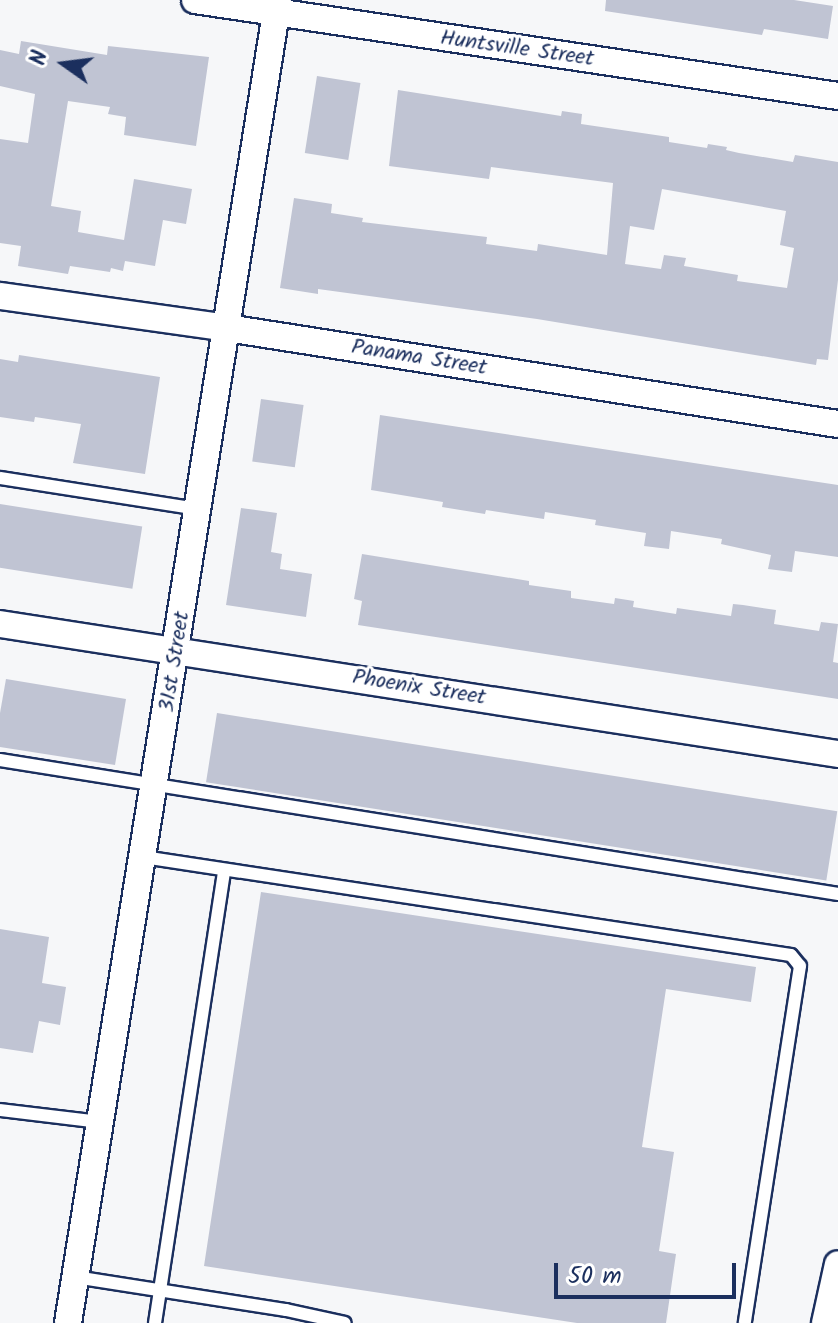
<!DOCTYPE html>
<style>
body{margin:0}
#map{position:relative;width:838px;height:1323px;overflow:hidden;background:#f6f7f9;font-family:Kalam,sans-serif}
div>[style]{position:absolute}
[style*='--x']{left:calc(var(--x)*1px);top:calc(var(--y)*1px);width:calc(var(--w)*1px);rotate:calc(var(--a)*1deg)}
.building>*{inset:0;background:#c0c4d3;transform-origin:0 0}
.roads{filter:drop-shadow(2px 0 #1b2f5e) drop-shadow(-2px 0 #1b2f5e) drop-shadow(0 2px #1b2f5e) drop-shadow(0 -2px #1b2f5e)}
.lane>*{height:12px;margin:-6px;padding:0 6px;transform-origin:6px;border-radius:6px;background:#fff}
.street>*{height:26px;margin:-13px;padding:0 13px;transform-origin:13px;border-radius:13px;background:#fff}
span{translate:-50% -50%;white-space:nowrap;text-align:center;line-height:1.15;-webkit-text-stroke:6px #fff;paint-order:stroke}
.street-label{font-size:22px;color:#1b2f5e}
.north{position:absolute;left:24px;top:24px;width:80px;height:80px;-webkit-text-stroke:6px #fff;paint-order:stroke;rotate:284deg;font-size:22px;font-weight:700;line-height:32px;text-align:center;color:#1b2f5e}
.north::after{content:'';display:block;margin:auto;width:28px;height:36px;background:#1b2f5e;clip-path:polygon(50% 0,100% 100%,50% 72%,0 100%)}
.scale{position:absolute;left:554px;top:1263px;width:182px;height:36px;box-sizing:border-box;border:4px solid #1b2f5e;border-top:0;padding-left:10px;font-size:24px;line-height:28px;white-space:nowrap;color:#1b2f5e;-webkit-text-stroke:6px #fff;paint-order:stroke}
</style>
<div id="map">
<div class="building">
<div style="clip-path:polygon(606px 0,794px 0,833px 6px,828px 39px,764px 29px,762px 35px,605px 11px)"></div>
<div style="clip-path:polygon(21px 41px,107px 55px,108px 46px,209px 57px,196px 146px,124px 135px,126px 117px,108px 114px,110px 107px,68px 101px,51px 206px,81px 211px,78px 232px,124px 240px,134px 179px,192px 189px,186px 224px,163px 220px,155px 266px,125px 261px,123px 271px,111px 268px,110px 272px,70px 266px,68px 274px,18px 266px,21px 246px,0 243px,0 139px,28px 143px,35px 94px,0 86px,0 50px,19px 54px)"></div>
<div style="left:317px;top:76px;width:44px;height:78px;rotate:9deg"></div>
<div style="clip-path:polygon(evenodd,398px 90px,561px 116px,562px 111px,582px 114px,581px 124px,669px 137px,669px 142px,707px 148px,708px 144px,727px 147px,726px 150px,739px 153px,793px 162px,795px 155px,838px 162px,838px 280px,828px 360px,817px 359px,816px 365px,537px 319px,318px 289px,318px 294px,280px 288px,294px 198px,332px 204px,331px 213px,363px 218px,362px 222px,487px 237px,486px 244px,537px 251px,538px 244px,607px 255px,613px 183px,491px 167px,489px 179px,389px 166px,398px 90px,662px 189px,786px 211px,780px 245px,794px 248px,787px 288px,737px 281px,738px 275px,684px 266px,686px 258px,664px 255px,661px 269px,625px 264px,630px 226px,654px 230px,662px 189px)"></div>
<div style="clip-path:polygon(19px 355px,160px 377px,145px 474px,73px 463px,81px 424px,35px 417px,34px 422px,0 417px,0 359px,18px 362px)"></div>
<div style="left:261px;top:399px;width:43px;height:63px;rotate:8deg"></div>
<div style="clip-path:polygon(380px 415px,838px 485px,838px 557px,795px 551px,792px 572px,768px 569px,771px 555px,721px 544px,722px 539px,671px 531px,669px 549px,644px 546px,646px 533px,595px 525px,596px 520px,545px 512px,544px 519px,486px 510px,485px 514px,442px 507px,443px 502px,371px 490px)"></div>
<div style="left:0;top:504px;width:144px;height:63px;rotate:9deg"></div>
<div style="clip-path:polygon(241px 508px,277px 513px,271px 552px,282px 554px,280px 569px,312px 574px,306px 617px,226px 605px)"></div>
<div style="clip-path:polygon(362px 554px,529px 581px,529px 585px,571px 591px,571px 598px,614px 604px,615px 598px,634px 601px,633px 607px,676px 614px,677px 608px,731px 616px,733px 604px,743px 605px,776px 610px,774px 624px,819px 631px,821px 622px,838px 624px,833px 662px,838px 663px,838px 699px,358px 625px,362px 601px,354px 599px)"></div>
<div style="clip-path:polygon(6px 679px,126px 699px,115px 765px,0 747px,0 713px)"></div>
<div style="left:217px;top:713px;width:628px;height:70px;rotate:9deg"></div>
<div style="clip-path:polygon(261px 892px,756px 967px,751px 1002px,666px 989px,642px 1147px,674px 1152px,659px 1251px,676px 1254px,666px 1323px,577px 1323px,204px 1266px)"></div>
<div style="clip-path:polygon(0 929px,49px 937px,42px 983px,66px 987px,60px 1025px,39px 1021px,33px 1053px,0 1048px)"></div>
</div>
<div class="roads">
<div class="lane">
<div style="--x:0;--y:478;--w:200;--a:8.9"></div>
<div style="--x:0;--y:760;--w:849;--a:9.08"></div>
<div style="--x:143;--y:857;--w:655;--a:8.6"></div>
<div style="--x:791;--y:955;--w:14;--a:51"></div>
<div style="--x:800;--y:966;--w:361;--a:98.8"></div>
<div style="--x:0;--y:1110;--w:101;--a:6.8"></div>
<div style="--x:75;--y:1277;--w:214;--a:8.9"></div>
<div style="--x:286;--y:1310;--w:60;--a:12.4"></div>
<div style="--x:155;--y:1323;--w:458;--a:-81.3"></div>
</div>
<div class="street">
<div style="--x:195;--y:0;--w:650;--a:8.49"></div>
<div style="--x:0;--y:296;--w:229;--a:8"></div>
<div style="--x:227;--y:328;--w:618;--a:8.93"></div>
<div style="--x:0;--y:624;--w:848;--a:8.82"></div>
<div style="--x:68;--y:1323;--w:1340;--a:-80.98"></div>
<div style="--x:825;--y:1323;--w:60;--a:-77.6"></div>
</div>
</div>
<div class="street-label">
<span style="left:517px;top:49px;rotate:8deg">Huntsville Street</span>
<span style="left:419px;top:358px;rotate:9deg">Panama Street</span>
<span style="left:175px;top:662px;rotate:-81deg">31st Street</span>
<span style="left:419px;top:688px;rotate:9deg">Phoenix Street</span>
</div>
<div class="north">N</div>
<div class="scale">50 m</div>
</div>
